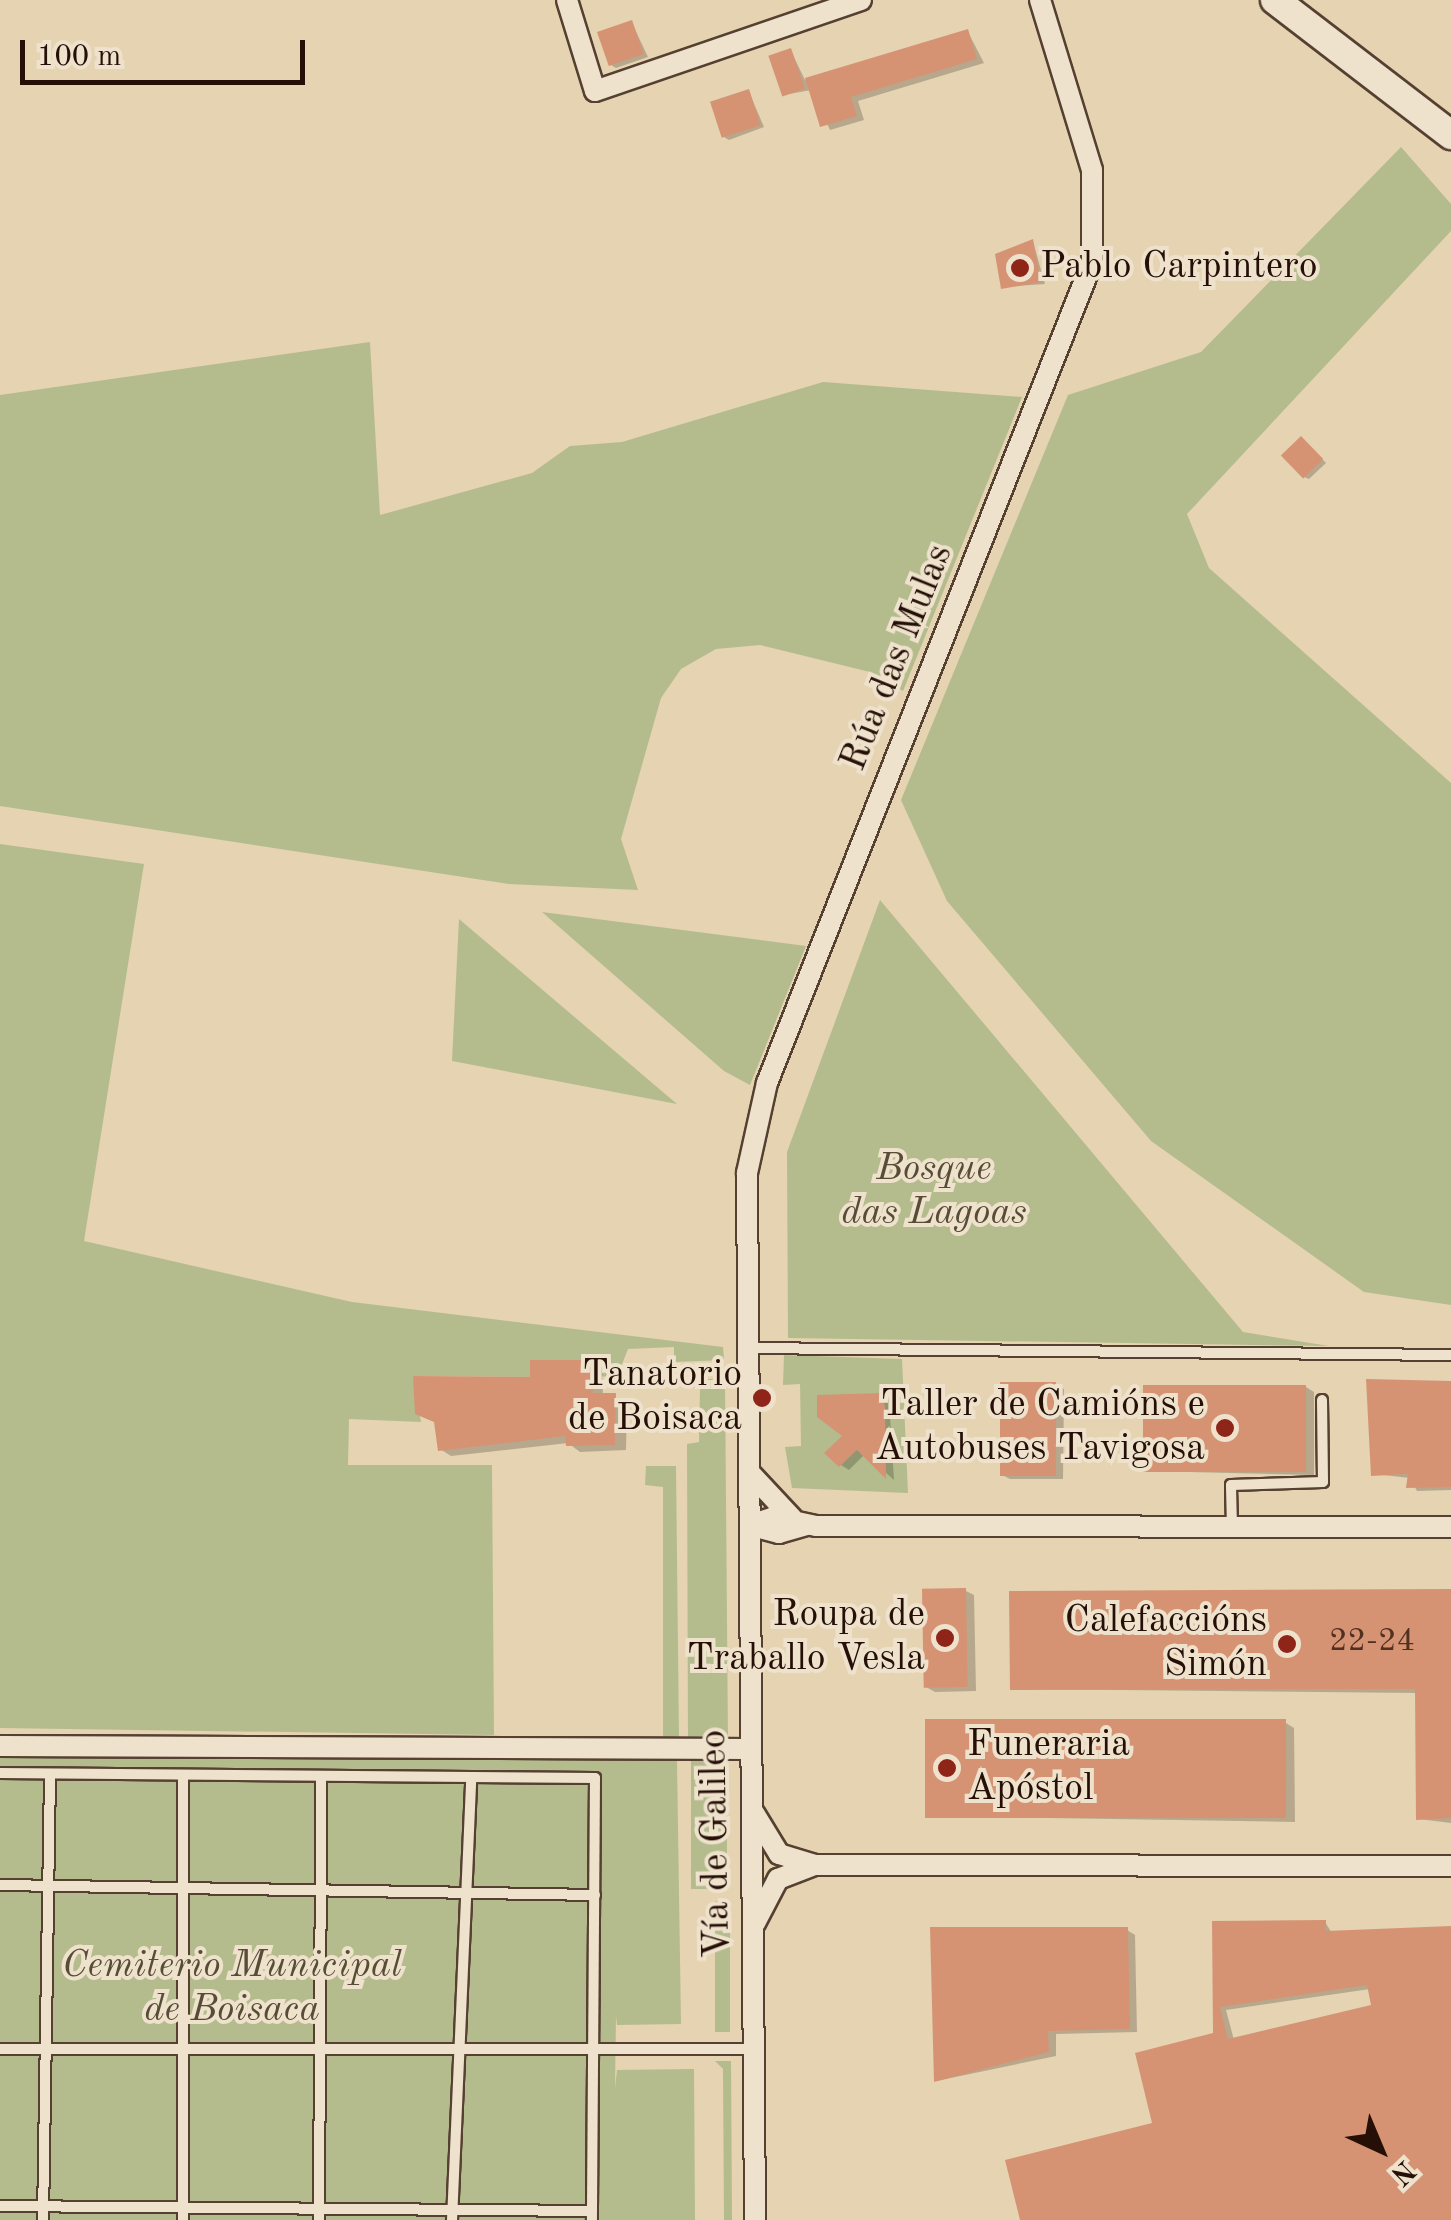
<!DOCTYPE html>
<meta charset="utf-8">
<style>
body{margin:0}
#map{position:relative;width:1451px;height:2220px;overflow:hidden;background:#e5d3b1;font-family:"Old Standard TT",serif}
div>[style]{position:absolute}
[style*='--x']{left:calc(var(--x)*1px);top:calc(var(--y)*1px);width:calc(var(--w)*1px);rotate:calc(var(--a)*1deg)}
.green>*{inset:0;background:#b4bc8d;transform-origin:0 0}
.shadow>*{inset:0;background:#0003}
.building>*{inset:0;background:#d59374;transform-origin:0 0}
.roads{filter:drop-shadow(2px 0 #554031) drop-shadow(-2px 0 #554031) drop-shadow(0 2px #554031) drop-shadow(0 -2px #554031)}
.lane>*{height:10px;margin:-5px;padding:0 5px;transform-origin:5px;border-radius:5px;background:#eee2cc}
.street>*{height:20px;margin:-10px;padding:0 10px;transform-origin:10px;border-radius:10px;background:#eee2cc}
.secondary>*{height:28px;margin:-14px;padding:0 14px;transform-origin:14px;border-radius:14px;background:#eee2cc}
.dots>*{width:28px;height:28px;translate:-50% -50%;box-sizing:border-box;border:5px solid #eee2cc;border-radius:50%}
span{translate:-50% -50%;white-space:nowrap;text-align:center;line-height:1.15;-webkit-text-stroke:8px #eee2cc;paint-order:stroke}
.number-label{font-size:32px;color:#513022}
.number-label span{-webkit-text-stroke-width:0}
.poi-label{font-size:38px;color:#250f06}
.left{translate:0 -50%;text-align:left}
.right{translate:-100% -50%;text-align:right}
.street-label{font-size:38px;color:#250f06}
.park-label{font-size:38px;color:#574c35;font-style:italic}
.north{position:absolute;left:1331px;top:2100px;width:100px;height:100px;-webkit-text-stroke:8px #eee2cc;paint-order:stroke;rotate:136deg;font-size:28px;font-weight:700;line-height:40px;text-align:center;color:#250f06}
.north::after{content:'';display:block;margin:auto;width:35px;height:45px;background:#250f06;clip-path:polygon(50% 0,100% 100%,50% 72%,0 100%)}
.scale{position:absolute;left:20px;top:40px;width:285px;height:45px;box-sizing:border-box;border:5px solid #250f06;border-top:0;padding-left:12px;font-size:30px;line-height:35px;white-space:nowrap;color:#250f06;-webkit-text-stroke:8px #eee2cc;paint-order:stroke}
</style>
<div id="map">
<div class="green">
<div style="clip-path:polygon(1401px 147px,1451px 204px,1451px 231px,1187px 514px,1209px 568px,1451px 783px,1451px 1305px,1364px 1292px,1151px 1141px,947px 901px,901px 800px,1068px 395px,1201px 352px)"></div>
<div style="clip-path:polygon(370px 342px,380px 515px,532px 473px,570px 446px,622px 442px,823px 382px,1022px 397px,903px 691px,870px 672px,760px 645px,716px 649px,681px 669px,661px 698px,621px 839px,638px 890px,509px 884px,0 806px,0 395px)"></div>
<div style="clip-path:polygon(0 844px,144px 864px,84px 1241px,352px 1302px,723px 1347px,724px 1360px,674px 1362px,674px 1347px,628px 1349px,617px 1377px,592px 1376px,591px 1360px,531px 1360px,530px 1377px,413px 1376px,421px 1422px,349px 1419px,348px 1465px,492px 1465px,494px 1735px,0 1728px)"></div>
<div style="clip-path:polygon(880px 900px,1243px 1332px,1329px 1346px,788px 1338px,787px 1152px)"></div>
<div style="clip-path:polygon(542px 912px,806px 946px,750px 1085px,724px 1071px)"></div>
<div style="clip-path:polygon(459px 919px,677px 1104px,452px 1061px)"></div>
<div style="clip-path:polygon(784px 1355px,902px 1359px,908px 1493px,792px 1488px,785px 1447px,801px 1446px,800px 1384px,783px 1385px)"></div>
<div style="clip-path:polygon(686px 1379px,725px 1379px,728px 1739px,688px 1739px,687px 1444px,699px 1442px,700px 1388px,685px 1387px)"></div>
<div style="clip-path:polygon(646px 1466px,676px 1466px,679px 1739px,663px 1739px,663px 1487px,645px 1485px)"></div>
<div style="clip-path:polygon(0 1754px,677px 1761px,681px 2024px,617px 2025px,616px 2016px,615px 2088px,617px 2070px,694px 2069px,695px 2220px,0 2220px)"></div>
<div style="left:691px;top:1760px;width:36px;height:129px"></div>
<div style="left:715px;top:1901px;width:15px;height:131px"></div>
<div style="clip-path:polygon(715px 2061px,731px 2061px,732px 2220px,724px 2220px,723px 2069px)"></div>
</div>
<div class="shadow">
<div style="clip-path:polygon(632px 23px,648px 57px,616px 68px,611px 65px)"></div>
<div style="clip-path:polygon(968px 32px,984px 63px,858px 101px,864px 120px,830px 130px,811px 90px,784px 95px,791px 51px,805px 80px)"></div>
<div style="clip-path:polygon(749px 92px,764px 127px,729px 140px,724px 137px)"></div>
<div style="clip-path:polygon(1033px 242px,1045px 284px,1004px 287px)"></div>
<div style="clip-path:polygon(1306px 442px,1326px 463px,1309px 479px,1304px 477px)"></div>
<div style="clip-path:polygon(591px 1363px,602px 1370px,603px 1395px,627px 1403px,626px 1450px,580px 1452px,568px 1443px,451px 1456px,440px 1449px,532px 1379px)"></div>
<div style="clip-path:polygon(1451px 1384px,1451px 1490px,1417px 1491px,1410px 1478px,1374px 1474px)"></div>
<div style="clip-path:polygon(1055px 1385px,1064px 1389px,1063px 1479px,1010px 1479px,1002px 1475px)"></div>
<div style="clip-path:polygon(1306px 1387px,1314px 1392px,1314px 1475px,1146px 1471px)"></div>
<div style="clip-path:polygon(881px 1395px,889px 1400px,894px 1480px,865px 1454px,849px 1470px,841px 1465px,846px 1435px)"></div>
<div style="clip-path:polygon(1451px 1589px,1451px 1823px,1419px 1819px,1417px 1693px,1012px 1689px)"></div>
<div style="clip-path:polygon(966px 1591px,974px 1595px,976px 1691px,935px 1692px,926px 1687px)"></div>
<div style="clip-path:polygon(1286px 1723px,1294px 1728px,1295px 1822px,928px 1816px)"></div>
<div style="clip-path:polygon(evenodd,1325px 1922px,1332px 1933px,1451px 1928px,1451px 2220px,1022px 2220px,1155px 2125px,1216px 2035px,1214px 1923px,1325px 1922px,1370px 1989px,1374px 2006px,1234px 2040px,1226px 2010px,1370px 1989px)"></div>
<div style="clip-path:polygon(1127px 1930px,1135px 1935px,1137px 2032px,1056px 2034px,1056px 2056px,936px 2081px)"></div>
</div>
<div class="building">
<div style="left:632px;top:20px;width:36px;height:37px;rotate:71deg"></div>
<div style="clip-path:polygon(968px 29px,977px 59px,851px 97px,857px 116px,820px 127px,805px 78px)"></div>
<div style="left:791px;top:48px;width:43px;height:24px;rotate:71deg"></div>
<div style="left:749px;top:89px;width:38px;height:41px;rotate:72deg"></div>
<div style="clip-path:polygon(1033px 239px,1041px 282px,1001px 289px,995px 254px)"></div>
<div style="left:1301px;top:436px;width:32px;height:28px;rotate:46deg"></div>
<div style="clip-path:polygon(530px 1360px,592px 1360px,593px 1393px,616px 1393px,615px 1445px,566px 1446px,565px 1436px,438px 1451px,434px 1422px,415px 1414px,413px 1376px,530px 1377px)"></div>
<div style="clip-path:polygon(1366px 1379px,1451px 1381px,1451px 1487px,1406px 1488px,1408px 1474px,1371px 1476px)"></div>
<div style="left:1000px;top:1382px;width:56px;height:94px"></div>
<div style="left:1143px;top:1385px;width:163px;height:87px"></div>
<div style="clip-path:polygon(882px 1393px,885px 1408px,886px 1479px,857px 1450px,839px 1467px,824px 1453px,842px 1436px,817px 1417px,817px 1395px)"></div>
<div style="left:966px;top:1588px;width:99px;height:44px;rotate:89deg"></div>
<div style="clip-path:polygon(1451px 1589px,1451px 1818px,1416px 1820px,1415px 1689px,1010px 1690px,1009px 1591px)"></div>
<div style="left:925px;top:1719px;width:361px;height:99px"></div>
<div style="clip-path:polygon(evenodd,1326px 1920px,1326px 1931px,1451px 1926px,1451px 2220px,1020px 2220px,1005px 2160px,1152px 2123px,1135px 2053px,1213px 2033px,1212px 1921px,1326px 1920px,1367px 1985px,1371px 2005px,1228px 2039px,1220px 2007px,1367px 1985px)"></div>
<div style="clip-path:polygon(930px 1927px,1128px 1927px,1130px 2029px,1048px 2031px,1049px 2052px,934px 2082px)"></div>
</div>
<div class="roads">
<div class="lane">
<div style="--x:748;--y:1348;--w:703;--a:0.57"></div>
<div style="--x:1232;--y:1527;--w:42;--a:-91.4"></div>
<div style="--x:1231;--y:1485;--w:92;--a:-1.9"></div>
<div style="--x:1323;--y:1482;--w:82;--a:-90.7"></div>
<div style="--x:0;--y:1773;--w:595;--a:0.48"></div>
<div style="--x:595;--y:1778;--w:442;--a:90.4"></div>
<div style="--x:0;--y:1885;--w:595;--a:0.96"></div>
<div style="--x:0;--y:2049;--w:754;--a:0"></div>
<div style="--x:0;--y:2206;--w:592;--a:0.48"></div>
<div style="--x:43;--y:2220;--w:446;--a:-89.1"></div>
<div style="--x:183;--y:2220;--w:445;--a:-90"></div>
<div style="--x:319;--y:2220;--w:442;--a:-89.7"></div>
<div style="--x:452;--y:2220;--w:443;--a:-87.5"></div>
</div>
<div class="street">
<div style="--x:567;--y:0;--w:95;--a:72.9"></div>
<div style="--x:595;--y:91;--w:281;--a:-18.9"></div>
<div style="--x:750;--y:1473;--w:62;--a:47"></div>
<div style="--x:807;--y:1525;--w:29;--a:164"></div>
<div style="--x:779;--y:1533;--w:30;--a:-165"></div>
<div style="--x:750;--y:1525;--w:25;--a:-18"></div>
<div style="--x:774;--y:1517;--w:43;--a:12.1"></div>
<div style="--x:816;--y:1526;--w:635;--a:0.09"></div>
<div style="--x:0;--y:1746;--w:751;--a:0.23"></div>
<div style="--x:754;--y:1813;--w:48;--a:58.6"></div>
<div style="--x:779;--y:1854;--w:37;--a:17"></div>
<div style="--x:814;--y:1865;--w:637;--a:0.09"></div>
<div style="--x:755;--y:1923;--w:50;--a:-62.4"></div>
<div style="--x:778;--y:1879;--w:39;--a:-21"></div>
<div style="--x:755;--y:2220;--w:1047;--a:-90.44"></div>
<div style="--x:747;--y:1173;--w:92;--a:-77.5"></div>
<div style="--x:767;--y:1083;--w:883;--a:-68.4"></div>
<div style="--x:1092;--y:262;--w:92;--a:-90"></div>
<div style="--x:1092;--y:170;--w:178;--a:-107"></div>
</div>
<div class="secondary">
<div style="--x:1275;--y:0;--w:222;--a:37.5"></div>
</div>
</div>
<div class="dots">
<div style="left:1020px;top:268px;background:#8f2418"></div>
<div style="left:762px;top:1398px;background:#8f2418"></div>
<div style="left:1225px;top:1428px;background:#8f2418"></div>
<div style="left:945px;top:1638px;background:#8f2418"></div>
<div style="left:1287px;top:1644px;background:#8f2418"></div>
<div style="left:947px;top:1768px;background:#8f2418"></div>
</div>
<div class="number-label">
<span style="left:1372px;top:1642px">22-24</span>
</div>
<div class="poi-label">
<span class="left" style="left:1040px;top:268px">Pablo Carpintero</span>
<span class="right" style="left:742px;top:1398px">Tanatorio<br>de Boisaca</span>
<span class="right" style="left:1205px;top:1428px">Taller de Camións e<br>Autobuses Tavigosa</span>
<span class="right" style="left:925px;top:1638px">Roupa de<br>Traballo Vesla</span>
<span class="right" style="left:1267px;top:1644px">Calefaccións<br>Simón</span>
<span class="left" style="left:967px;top:1768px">Funeraria<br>Apóstol</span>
</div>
<div class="street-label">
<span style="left:898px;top:658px;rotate:-68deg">Rúa das Mulas</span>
<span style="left:717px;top:1844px;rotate:-91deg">Vía de Galileo</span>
</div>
<div class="park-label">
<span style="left:934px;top:1192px">Bosque<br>das Lagoas</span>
<span style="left:232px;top:1989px">Cemiterio Municipal<br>de Boisaca</span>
</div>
<div class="north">N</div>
<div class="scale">100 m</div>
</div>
